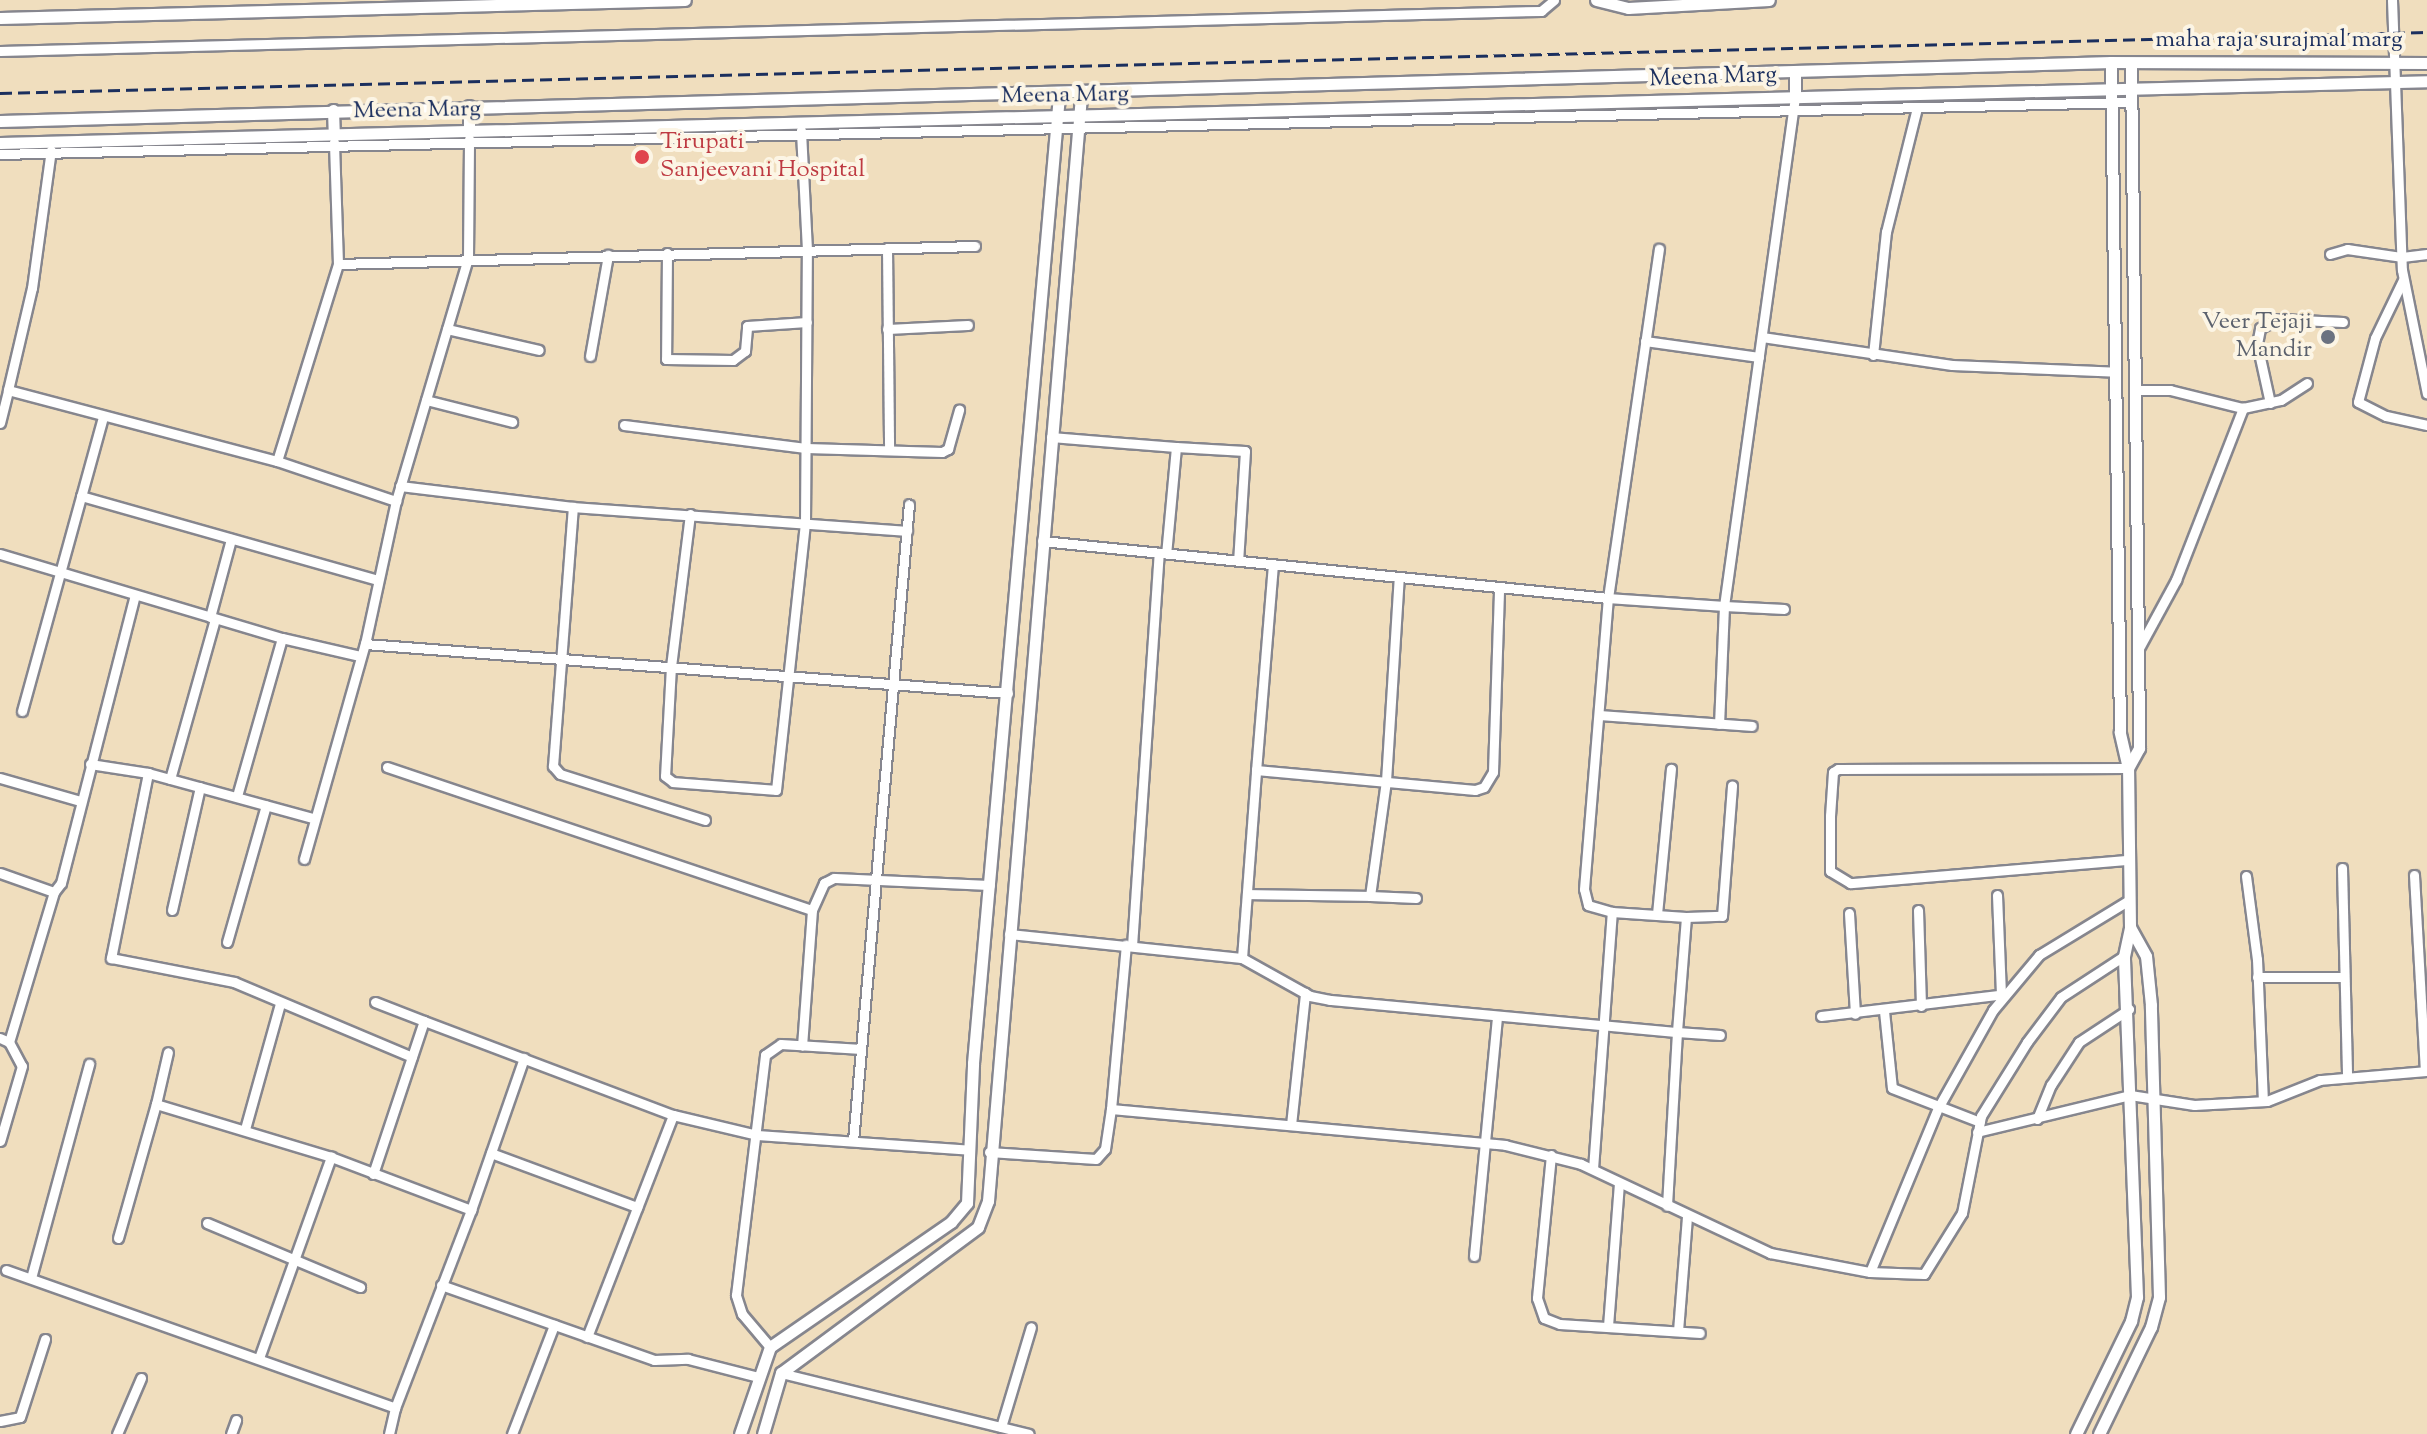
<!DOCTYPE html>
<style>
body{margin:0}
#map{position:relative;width:2427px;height:1434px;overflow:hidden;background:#f0debe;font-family:"Sorts Mill Goudy",serif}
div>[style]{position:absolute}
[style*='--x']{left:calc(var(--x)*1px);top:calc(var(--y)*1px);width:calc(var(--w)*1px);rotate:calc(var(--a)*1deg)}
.roads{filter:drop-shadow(2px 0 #86868e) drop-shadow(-2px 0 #86868e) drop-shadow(0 2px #86868e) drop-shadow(0 -2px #86868e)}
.minor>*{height:9px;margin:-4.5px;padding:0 4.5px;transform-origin:4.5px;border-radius:4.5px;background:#fff}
.tertiary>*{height:11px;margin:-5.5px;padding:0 5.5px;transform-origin:5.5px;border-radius:5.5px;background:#fff}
.rail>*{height:3px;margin-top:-1.5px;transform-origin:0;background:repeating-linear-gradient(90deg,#1b2f5e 0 12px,transparent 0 18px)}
.dots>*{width:22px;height:22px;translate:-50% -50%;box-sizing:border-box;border:4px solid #fcf5e5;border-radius:50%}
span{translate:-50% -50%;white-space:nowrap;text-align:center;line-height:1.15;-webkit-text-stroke:8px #fcf5e5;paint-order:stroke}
.street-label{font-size:24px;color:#1b2f5e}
.health-label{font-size:24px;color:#be3a42}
.left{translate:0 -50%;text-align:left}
.worship-label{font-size:24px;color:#5b616d}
.right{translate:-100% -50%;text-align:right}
</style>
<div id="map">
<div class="roads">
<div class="minor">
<div style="--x:2392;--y:0;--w:270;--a:87.9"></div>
<div style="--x:2402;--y:270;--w:126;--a:78.6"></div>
<div style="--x:0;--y:51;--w:1542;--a:-1.49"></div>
<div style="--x:1541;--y:11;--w:17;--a:-40"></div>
<div style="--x:0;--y:154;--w:2133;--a:-1.4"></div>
<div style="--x:887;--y:248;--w:201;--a:89.4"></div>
<div style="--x:667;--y:253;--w:106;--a:90.5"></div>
<div style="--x:666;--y:359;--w:67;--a:0.9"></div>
<div style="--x:733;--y:360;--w:15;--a:-37"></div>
<div style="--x:745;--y:351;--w:25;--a:-85"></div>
<div style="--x:747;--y:326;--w:60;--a:-3.8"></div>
<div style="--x:2330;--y:254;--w:18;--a:-16"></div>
<div style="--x:2347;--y:249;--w:56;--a:8.3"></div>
<div style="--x:2402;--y:257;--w:25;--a:-7"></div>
<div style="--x:338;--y:264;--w:637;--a:-1.62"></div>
<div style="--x:2403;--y:280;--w:64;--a:115.8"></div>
<div style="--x:2375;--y:338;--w:66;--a:104.9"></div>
<div style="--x:2358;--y:402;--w:31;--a:27"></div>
<div style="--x:2386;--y:416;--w:42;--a:12.4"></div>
<div style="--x:447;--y:329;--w:94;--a:12.9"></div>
<div style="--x:887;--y:329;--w:81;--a:-2.8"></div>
<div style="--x:1762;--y:337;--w:192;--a:8.4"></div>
<div style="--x:1952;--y:365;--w:164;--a:2.4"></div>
<div style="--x:1645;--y:341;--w:115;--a:8"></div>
<div style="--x:1873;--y:355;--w:124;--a:-84"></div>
<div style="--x:1886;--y:232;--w:128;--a:-76"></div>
<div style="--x:590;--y:356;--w:103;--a:-79.9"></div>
<div style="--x:8;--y:390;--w:105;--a:-76.8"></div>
<div style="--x:32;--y:288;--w:139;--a:-82.2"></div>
<div style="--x:2135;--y:390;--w:35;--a:0"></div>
<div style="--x:2170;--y:390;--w:75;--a:13.9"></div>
<div style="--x:2243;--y:408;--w:39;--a:-12"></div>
<div style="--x:2281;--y:400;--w:31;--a:-33"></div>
<div style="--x:426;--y:400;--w:89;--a:14.3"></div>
<div style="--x:2270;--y:403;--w:60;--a:-102.4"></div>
<div style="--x:2257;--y:344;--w:16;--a:-79"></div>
<div style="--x:2260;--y:328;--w:20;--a:-27"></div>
<div style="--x:2278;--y:319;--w:65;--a:2.6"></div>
<div style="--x:0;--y:423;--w:34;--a:-76"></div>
<div style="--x:8;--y:390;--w:278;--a:14.8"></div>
<div style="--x:277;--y:461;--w:126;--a:18.6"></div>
<div style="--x:624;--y:425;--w:183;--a:7.2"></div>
<div style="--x:806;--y:448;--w:136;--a:1.7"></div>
<div style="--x:942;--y:452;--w:7;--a:-27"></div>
<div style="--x:948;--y:449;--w:41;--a:-74.2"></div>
<div style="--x:1051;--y:437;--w:125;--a:4.6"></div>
<div style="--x:1176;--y:447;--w:107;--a:95.3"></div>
<div style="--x:1176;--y:447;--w:69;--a:3.3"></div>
<div style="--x:1245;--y:451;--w:110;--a:93.6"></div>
<div style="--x:277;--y:461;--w:206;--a:-72.8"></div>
<div style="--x:338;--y:264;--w:122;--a:-91.9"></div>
<div style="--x:400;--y:486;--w:174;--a:6.9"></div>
<div style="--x:81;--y:496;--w:308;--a:15.8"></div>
<div style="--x:690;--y:514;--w:153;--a:97.1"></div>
<div style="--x:671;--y:666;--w:110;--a:93.1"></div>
<div style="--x:665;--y:776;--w:10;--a:37"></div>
<div style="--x:673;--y:782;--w:103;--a:4.4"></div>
<div style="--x:776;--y:790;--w:268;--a:-83.8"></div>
<div style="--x:805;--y:524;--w:274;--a:-89.6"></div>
<div style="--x:807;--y:250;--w:120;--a:-92.9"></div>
<div style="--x:1042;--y:541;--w:569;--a:5.75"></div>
<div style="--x:1608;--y:598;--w:353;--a:-81.7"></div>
<div style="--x:0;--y:554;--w:294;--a:16.6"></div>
<div style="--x:282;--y:638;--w:80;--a:13"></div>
<div style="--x:1273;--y:564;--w:207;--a:94.7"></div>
<div style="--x:1256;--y:770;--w:220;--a:5.2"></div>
<div style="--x:1475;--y:790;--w:9;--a:-18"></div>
<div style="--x:1484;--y:787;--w:17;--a:-59"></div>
<div style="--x:1493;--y:772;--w:185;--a:-88.1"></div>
<div style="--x:1784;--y:609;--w:60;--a:-177.1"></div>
<div style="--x:1724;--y:606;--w:514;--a:-82.06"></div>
<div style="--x:210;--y:617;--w:81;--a:-74.9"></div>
<div style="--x:365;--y:644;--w:645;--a:4.36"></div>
<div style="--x:2138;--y:650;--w:80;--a:-61.5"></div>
<div style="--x:2176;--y:580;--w:185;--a:-68.7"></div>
<div style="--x:22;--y:711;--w:306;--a:-74.6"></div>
<div style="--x:1600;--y:715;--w:152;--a:4.1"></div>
<div style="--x:90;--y:764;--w:59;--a:8.8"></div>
<div style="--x:148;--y:773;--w:170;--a:15.3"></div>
<div style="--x:387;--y:767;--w:448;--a:18.6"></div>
<div style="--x:812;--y:910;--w:136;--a:94.2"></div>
<div style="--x:148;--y:773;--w:189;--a:101.3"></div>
<div style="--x:111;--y:958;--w:125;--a:11"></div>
<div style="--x:234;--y:982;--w:193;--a:22.8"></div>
<div style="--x:0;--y:778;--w:83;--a:16"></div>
<div style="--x:170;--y:779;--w:166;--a:-74.3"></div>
<div style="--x:237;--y:796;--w:164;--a:-74.1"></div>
<div style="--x:705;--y:820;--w:152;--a:-162.4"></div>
<div style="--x:560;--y:774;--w:11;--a:-131"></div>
<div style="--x:553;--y:766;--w:260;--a:-85.6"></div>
<div style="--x:573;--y:507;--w:335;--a:4.1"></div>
<div style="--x:304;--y:859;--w:223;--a:-74.2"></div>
<div style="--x:365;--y:644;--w:146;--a:-77.8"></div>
<div style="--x:396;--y:501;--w:253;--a:-73.5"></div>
<div style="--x:468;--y:258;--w:119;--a:-89.5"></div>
<div style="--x:2126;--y:860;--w:277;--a:175.2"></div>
<div style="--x:1850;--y:883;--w:23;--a:-149"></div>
<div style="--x:1830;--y:871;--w:55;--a:-90"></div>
<div style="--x:1830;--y:816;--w:44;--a:-86.1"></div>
<div style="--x:1833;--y:772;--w:6;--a:-31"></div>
<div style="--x:1838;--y:769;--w:290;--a:-0.2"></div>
<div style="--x:2342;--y:868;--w:208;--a:88.6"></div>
<div style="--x:0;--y:873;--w:57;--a:19.4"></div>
<div style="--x:54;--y:892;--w:157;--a:106.7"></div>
<div style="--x:2414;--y:875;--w:196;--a:86.8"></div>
<div style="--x:2246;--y:876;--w:84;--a:82.5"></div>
<div style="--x:2257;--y:959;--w:142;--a:87.6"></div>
<div style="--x:54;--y:892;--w:11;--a:-52"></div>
<div style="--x:61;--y:883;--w:297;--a:-75.6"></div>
<div style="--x:1247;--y:894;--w:123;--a:0.9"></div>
<div style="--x:1370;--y:896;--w:116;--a:-82.1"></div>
<div style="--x:1386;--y:781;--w:204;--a:-86.4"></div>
<div style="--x:1997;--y:895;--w:100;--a:87.7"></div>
<div style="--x:1370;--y:896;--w:46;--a:2.5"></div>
<div style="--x:172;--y:910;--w:126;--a:-77.2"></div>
<div style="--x:812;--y:910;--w:30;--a:-66"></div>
<div style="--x:824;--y:883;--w:11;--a:-27"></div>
<div style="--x:834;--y:878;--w:156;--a:2.6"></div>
<div style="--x:1918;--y:910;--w:96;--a:88.2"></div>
<div style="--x:1612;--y:912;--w:74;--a:3.9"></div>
<div style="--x:1686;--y:917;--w:115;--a:94.5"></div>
<div style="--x:1677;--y:1032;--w:43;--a:4"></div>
<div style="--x:1849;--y:913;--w:101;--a:86.6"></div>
<div style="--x:1657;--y:914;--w:146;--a:-84.5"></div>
<div style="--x:1686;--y:917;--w:36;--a:-2"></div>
<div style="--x:1722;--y:916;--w:131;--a:-85.6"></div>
<div style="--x:1009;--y:934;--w:234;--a:5.9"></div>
<div style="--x:1242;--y:958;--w:78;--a:29.2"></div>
<div style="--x:1310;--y:996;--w:20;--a:11"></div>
<div style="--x:1330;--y:1000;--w:348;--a:5.3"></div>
<div style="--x:1677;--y:1032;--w:174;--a:93.3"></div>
<div style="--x:227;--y:942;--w:142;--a:-74.1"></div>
<div style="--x:1132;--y:946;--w:394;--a:-86.1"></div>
<div style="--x:1242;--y:958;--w:189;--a:-85.7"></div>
<div style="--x:2257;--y:977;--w:87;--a:0"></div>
<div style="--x:375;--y:1002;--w:53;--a:21.2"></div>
<div style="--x:1884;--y:1011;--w:77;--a:84.1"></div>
<div style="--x:1892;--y:1088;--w:94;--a:21.1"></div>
<div style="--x:1821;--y:1016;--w:185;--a:-6.8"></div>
<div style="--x:0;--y:1038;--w:10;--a:24"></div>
<div style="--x:9;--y:1042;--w:27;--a:62"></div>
<div style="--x:22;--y:1066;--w:78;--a:106.3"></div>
<div style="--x:156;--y:1104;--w:53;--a:-77"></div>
<div style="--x:1111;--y:1109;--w:165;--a:-84.8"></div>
<div style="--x:2037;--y:1119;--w:37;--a:-68"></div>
<div style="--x:2051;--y:1085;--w:51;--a:-56.9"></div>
<div style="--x:2079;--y:1042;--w:60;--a:-33.4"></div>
<div style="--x:1291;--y:1125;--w:133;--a:-83.9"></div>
<div style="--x:245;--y:1129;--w:130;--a:-74.4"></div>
<div style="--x:1977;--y:1132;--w:157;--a:-13.6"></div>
<div style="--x:2130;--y:1095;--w:65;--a:8.9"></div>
<div style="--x:2194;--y:1105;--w:73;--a:-3.1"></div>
<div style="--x:2267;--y:1101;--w:57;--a:-21.6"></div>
<div style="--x:2320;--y:1080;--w:107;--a:-4.8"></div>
<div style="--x:853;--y:1141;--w:639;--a:-84.98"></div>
<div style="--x:989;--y:1152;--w:107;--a:3.7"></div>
<div style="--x:1096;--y:1159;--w:13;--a:-48"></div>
<div style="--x:1105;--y:1149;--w:40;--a:-81.5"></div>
<div style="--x:1111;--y:1109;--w:396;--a:5.2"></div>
<div style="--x:1505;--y:1145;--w:78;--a:14"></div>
<div style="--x:1581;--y:1164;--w:209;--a:25.2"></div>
<div style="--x:1770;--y:1253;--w:102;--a:10.8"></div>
<div style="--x:1870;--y:1272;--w:54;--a:2.1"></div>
<div style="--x:1924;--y:1274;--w:72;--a:-58.1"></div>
<div style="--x:1962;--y:1213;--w:99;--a:-78.9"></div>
<div style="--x:1981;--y:1116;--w:87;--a:-58.1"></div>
<div style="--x:2027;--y:1042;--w:56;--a:-52.9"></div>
<div style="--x:2061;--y:997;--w:75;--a:-33.1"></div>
<div style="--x:491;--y:1153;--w:156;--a:20.3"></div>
<div style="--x:1551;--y:1155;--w:144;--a:95.6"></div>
<div style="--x:1537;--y:1298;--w:21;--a:71"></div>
<div style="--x:1544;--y:1318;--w:17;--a:21"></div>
<div style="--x:1560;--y:1324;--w:140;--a:3.7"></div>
<div style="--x:1593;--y:1169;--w:258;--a:-85.8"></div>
<div style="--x:1612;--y:912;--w:25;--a:-164"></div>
<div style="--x:1588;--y:905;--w:16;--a:-104"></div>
<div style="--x:1584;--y:889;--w:292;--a:-85.3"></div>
<div style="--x:1608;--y:598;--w:116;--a:3.9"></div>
<div style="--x:1724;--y:606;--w:118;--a:92.4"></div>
<div style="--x:373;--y:1174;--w:161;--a:-71.6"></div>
<div style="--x:424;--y:1021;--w:266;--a:20.7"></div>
<div style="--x:673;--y:1115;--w:86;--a:13.4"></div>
<div style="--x:757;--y:1135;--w:213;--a:4"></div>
<div style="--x:471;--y:1210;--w:161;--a:-70.8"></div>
<div style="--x:207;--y:1223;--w:166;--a:22.7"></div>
<div style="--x:118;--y:1238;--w:139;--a:-74.2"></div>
<div style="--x:156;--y:1104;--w:183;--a:16.8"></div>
<div style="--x:1474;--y:1256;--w:241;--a:-84.5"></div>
<div style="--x:6;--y:1270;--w:413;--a:19.5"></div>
<div style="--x:395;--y:1408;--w:27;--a:103"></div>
<div style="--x:1870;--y:1272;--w:178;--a:-67.5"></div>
<div style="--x:1938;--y:1108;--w:112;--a:-60.7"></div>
<div style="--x:1993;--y:1010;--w:72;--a:-50.1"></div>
<div style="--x:2039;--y:955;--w:105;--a:-31.4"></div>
<div style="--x:31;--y:1278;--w:222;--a:-74.8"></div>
<div style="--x:441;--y:1285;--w:226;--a:19.4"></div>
<div style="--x:654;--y:1360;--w:34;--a:-2"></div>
<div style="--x:688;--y:1359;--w:72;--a:14.4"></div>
<div style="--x:1608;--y:1326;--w:144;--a:-85.6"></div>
<div style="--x:1678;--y:1331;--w:114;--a:-85.5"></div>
<div style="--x:587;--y:1337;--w:238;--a:-68.8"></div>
<div style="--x:770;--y:1347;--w:43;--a:-130.3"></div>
<div style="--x:742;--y:1314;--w:20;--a:-108"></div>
<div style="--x:736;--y:1295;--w:242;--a:-83.1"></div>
<div style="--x:765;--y:1055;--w:19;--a:-35"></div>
<div style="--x:781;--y:1044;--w:80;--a:3.6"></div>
<div style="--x:259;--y:1358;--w:214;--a:-70.3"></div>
<div style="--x:331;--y:1157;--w:150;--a:20.7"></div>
<div style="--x:471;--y:1210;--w:212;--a:111"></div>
<div style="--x:781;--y:1373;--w:255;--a:13.8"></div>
<div style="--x:0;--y:1421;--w:20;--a:-11"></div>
<div style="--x:20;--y:1417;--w:82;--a:-72.2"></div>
<div style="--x:1001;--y:1427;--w:104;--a:-73.3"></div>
<div style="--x:117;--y:1434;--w:61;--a:-66.8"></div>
<div style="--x:231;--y:1434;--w:15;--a:-70"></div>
<div style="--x:512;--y:1434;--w:117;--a:-68.9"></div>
</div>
<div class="tertiary">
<div style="--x:1596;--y:0;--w:33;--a:14"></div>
<div style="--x:1628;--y:8;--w:141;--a:-3.2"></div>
<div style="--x:0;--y:18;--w:685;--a:-1.51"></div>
<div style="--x:1795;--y:72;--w:25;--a:90"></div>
<div style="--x:469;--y:106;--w:25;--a:90"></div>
<div style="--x:333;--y:110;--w:24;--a:88"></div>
<div style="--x:0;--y:121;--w:2112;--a:-1.6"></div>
<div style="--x:2111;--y:62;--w:316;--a:0.2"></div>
<div style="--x:0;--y:143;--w:2428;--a:-1.46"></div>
<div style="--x:2128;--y:768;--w:23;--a:-61"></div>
<div style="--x:2139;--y:748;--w:17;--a:-90"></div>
<div style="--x:2139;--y:731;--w:668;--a:-90.69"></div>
<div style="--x:740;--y:1434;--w:92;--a:-71"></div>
<div style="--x:770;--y:1347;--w:220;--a:-34.6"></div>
<div style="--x:951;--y:1222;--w:25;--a:-50"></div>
<div style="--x:967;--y:1203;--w:140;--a:-87.5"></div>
<div style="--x:973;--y:1063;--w:972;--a:-84.92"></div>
<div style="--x:763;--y:1434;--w:64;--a:-73.6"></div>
<div style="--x:781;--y:1373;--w:245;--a:-36.5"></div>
<div style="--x:978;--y:1227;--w:28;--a:-69"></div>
<div style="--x:988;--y:1201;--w:1110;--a:-85.19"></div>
<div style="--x:2076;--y:1434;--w:126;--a:-64"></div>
<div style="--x:2131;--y:1321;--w:25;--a:-76"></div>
<div style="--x:2137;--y:1297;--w:341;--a:-92.2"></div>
<div style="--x:2124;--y:956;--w:30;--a:-78"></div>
<div style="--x:2130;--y:927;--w:159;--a:-90.7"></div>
<div style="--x:2128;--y:768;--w:37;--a:-103"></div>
<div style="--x:2120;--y:732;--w:670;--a:-90.77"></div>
<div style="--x:2099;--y:1434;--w:119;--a:-64.1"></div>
<div style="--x:2151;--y:1327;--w:31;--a:-75"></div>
<div style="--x:2159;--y:1297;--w:292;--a:-91.6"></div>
<div style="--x:2151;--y:1005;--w:49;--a:-95.8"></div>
<div style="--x:2146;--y:956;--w:33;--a:-119"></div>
</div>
</div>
<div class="rail">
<div style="--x:0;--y:93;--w:2428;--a:-1.44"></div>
</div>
<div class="dots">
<div style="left:642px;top:157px;background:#e0444e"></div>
<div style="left:2328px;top:337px;background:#6b7280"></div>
</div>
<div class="street-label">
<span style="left:2279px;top:41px">maha raja surajmal marg</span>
<span style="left:1713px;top:78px;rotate:-2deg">Meena Marg</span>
<span style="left:1065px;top:96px;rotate:-1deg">Meena Marg</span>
<span style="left:417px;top:111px;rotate:-1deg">Meena Marg</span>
</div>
<div class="health-label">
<span class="left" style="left:660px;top:157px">Tirupati<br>Sanjeevani Hospital</span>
</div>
<div class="worship-label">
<span class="right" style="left:2312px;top:337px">Veer Tejaji<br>Mandir</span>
</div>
</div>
